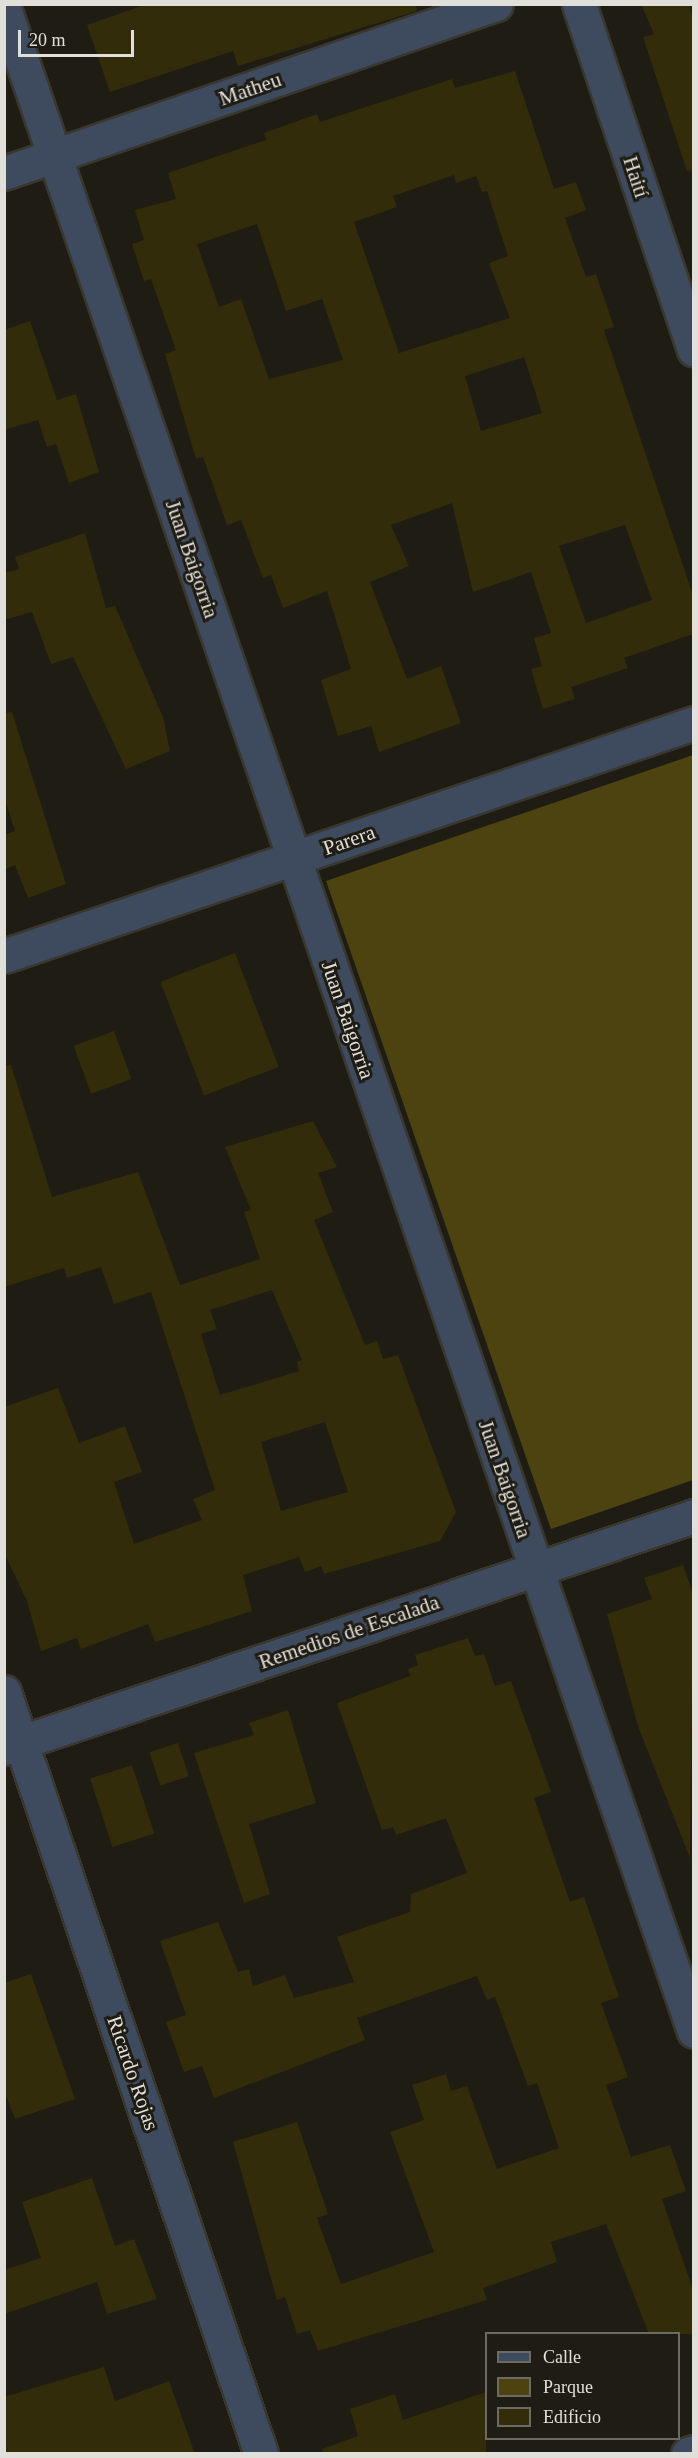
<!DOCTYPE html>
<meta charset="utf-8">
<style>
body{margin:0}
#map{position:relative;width:698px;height:2458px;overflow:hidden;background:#1e1c13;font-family:"Times New Roman",serif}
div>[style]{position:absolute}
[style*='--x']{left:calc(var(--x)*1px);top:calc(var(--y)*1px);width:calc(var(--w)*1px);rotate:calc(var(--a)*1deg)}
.green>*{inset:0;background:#4d4310}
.building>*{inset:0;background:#332c0a;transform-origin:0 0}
.roads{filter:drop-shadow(2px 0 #39372f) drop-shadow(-2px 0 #39372f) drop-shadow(0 2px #39372f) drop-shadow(0 -2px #39372f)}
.street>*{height:33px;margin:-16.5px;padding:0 16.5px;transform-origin:16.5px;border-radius:16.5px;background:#3e4b5f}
span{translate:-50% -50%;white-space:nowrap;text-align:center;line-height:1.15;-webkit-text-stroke:6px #1e1c13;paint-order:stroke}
.street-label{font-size:21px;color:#e1dfd9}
.frame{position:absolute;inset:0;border:6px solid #e1dfd9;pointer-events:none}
.legend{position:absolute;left:485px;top:2332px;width:195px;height:108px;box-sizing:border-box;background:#1e1c13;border:2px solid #6c6a62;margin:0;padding:8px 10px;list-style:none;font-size:18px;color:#e1dfd9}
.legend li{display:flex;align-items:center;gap:12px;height:30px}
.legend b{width:30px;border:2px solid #6c6a62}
.scale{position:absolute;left:18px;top:30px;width:116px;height:27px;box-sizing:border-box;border:3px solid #e1dfd9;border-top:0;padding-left:8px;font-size:18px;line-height:21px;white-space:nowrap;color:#e1dfd9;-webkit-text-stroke:4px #1e1c13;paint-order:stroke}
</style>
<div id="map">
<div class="green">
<div style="clip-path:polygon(693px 755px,693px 1480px,551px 1529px,326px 881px)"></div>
</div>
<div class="building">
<div style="clip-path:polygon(147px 4px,416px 4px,417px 11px,238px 66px,233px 51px,110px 92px,87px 25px)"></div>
<div style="clip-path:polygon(641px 4px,689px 4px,693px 18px,693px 170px,687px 171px,643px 37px,654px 34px)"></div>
<div style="clip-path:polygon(evenodd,515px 71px,554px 189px,576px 182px,586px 210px,565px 218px,586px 277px,596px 274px,614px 327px,604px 330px,693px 595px,693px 634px,624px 658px,628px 668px,571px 687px,575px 699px,543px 709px,531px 669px,542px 666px,534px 638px,551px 633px,531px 572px,473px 592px,452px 503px,391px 525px,409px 566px,370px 582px,407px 679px,441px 666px,461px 723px,379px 752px,371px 726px,338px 736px,321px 680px,351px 669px,327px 591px,283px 608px,271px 575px,263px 578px,241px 520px,227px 525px,203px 457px,196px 459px,165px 354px,176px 350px,151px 279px,144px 281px,132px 244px,144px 240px,135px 210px,176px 199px,168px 173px,266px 140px,264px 133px,317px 114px,320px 122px,452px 79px,455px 88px,515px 71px,454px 175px,456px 183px,476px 176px,482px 192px,487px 191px,508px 256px,489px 263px,510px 318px,399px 353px,354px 222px,397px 207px,393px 196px,454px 175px,515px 71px,257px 224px,286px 311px,322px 299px,343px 360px,269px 379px,241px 299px,219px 307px,197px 244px,257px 224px,515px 71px,524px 357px,542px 413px,481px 431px,465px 376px,524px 357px,515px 71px,625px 525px,652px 600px,586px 623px,559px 546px,625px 525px)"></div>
<div style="clip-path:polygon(30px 321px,57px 400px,76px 394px,99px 472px,69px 483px,56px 444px,47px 447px,38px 420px,4px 430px,4px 330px)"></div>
<div style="clip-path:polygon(85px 533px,106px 608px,115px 606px,163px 717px,170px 751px,126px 769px,73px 657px,51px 664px,32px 612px,4px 620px,4px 573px,19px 569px,15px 557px)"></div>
<div style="clip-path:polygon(12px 712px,66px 884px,28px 898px,15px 865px,4px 870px,4px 835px,15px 831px,4px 797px,4px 713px)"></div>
<div style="left:235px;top:953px;width:122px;height:80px;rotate:69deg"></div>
<div style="left:114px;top:1031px;width:51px;height:43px;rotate:70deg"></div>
<div style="clip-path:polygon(evenodd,11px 1065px,52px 1197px,138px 1172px,180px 1285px,260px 1259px,244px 1212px,251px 1210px,225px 1147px,313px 1121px,337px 1167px,318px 1173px,333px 1212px,314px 1220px,365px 1345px,377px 1341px,383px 1359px,398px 1355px,456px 1512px,440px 1541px,324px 1574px,321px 1566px,305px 1572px,299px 1557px,243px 1575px,252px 1611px,155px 1642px,148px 1624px,81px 1649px,77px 1638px,41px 1651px,27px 1601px,4px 1553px,4px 1407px,58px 1388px,79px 1443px,125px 1426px,142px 1472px,114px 1482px,134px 1544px,202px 1520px,193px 1499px,215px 1490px,151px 1292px,114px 1304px,101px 1267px,67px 1278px,64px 1268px,4px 1287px,4px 1066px,11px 1065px,272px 1290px,302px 1360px,297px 1362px,299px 1371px,220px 1395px,201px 1334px,217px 1329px,210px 1310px,272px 1290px,11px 1065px,325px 1422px,348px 1492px,281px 1511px,261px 1442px,325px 1422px)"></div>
<div style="clip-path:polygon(683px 1565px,693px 1594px,690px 1858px,638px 1726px,607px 1614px,652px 1599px,644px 1578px)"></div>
<div style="clip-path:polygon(468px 1638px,475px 1656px,484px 1654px,495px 1686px,511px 1681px,551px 1792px,534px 1798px,570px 1902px,584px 1897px,619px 1997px,601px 2003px,628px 2077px,606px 2085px,631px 2157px,670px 2145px,686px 2191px,662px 2199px,693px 2290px,693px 2334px,649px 2334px,606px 2224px,551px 2242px,557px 2262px,483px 2288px,487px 2300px,318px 2351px,310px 2330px,297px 2334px,285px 2297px,277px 2300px,233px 2142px,297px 2122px,328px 2214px,317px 2218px,341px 2284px,434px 2252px,390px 2132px,424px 2120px,412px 2085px,446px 2074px,451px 2091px,467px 2086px,497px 2169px,559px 2148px,537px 2083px,528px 2086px,495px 1997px,487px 2000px,477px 1976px,357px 2018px,365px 2040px,214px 2098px,202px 2066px,184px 2072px,166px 2022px,186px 2015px,160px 1941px,218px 1922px,238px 1972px,249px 1969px,253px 1986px,285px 1975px,294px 1998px,354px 1982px,337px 1937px,410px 1912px,411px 1894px,467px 1873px,446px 1818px,396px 1835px,393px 1827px,382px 1830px,337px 1703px,410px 1676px,408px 1669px,418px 1665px,415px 1655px)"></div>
<div style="clip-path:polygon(288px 1710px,316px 1803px,249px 1824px,270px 1894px,244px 1903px,194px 1753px,254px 1735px,249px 1723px)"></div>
<div style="left:178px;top:1743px;width:35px;height:30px;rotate:72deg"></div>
<div style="left:132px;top:1765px;width:72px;height:44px;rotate:72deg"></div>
<div style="clip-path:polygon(31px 1974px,75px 2099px,15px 2119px,4px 2090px,4px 1983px)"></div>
<div style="clip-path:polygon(92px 2178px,115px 2246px,134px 2239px,157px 2299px,107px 2314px,97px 2282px,4px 2314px,4px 2270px,41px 2258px,22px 2202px)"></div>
<div style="clip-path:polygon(104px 2367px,115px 2401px,169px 2381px,195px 2454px,4px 2454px,4px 2397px)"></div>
<div style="clip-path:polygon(486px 2392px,486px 2454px,323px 2454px,322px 2449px,358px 2436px,350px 2409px,395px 2394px,403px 2420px)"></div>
</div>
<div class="roads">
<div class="street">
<div style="--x:579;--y:4;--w:364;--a:71.6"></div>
<div style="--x:4;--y:8;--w:2137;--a:71.17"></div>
<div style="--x:4;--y:173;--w:520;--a:-18.96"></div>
<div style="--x:4;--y:956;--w:728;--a:-18.66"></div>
<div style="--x:4;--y:1692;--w:804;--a:71.36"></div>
<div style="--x:4;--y:1748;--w:728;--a:-18.58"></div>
<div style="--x:688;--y:2454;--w:6;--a:-18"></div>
</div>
</div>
<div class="street-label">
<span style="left:250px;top:89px;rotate:-19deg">Matheu</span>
<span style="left:636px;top:177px;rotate:72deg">Haití</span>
<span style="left:192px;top:559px;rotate:71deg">Juan Baigorria</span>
<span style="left:349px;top:840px;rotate:-19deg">Parera</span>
<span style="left:348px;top:1020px;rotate:71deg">Juan Baigorria</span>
<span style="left:505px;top:1479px;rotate:71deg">Juan Baigorria</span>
<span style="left:349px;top:1632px;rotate:-19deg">Remedios de Escalada</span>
<span style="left:133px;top:2073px;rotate:71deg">Ricardo Rojas</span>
</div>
<div class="frame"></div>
<ul class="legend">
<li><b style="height:8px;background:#3e4b5f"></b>Calle</li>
<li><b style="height:16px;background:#4d4310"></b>Parque</li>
<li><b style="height:16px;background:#332c0a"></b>Edificio</li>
</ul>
<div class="scale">20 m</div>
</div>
